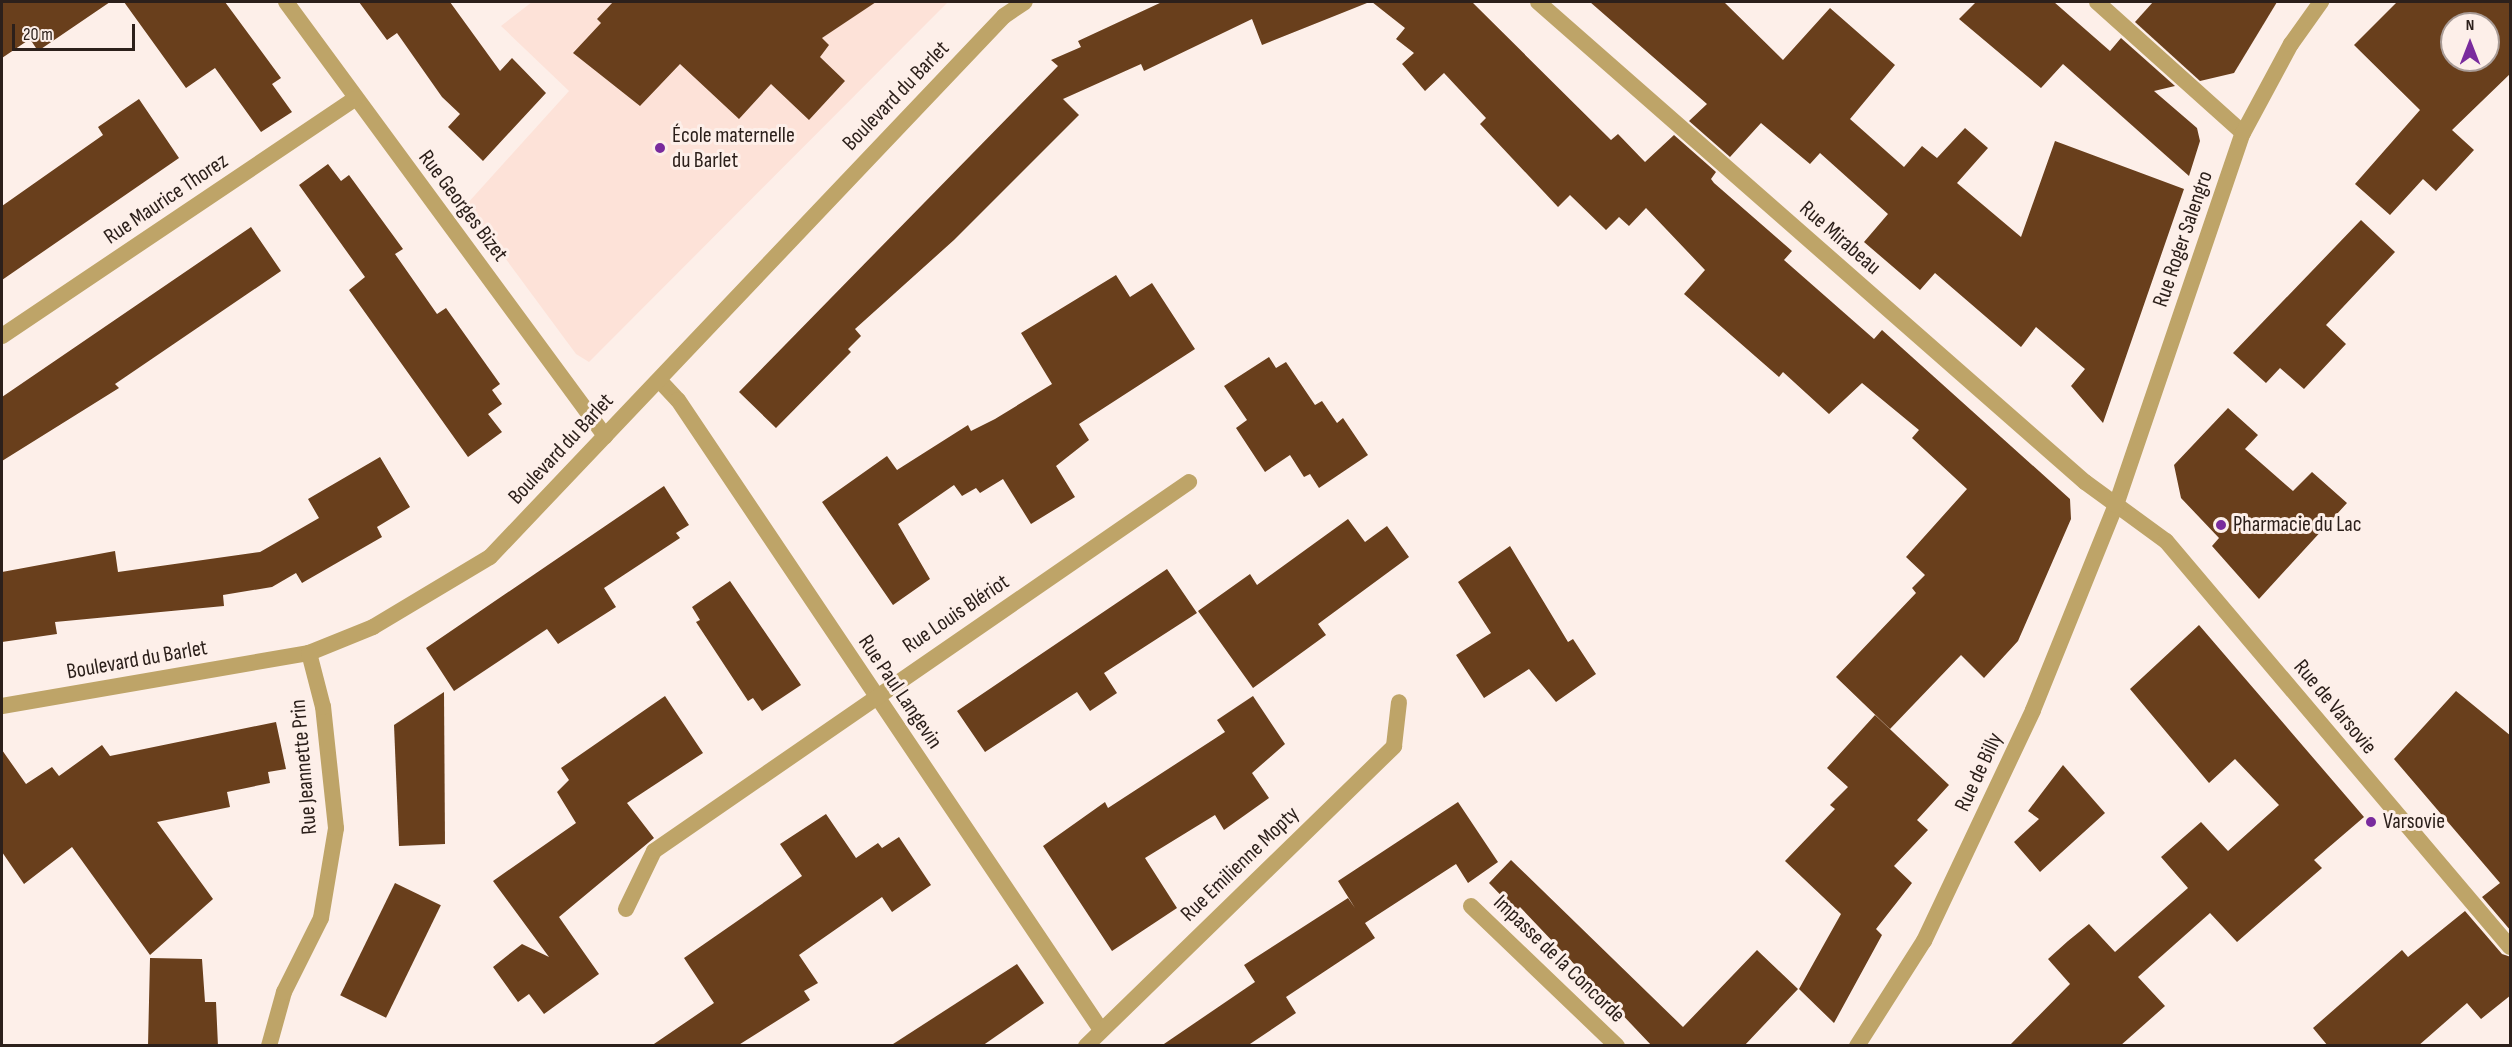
<!DOCTYPE html>
<meta charset="utf-8">
<style>
body{margin:0}
#map{position:relative;width:2512px;height:1047px;overflow:hidden;background:#fdefe9;font-family:"Sofia Sans Condensed",sans-serif}
div>[style]{position:absolute}
[style*='--x']{left:calc(var(--x)*1px);top:calc(var(--y)*1px);width:calc(var(--w)*1px);rotate:calc(var(--a)*1deg)}
.built>*{inset:0;background:#fde2d8}
.building>*{inset:0;background:#693f1c;transform-origin:0 0}
.service>*{height:16px;margin:-8px;padding:0 8px;transform-origin:8px;border-radius:8px;background:#bea468}
.minor>*{height:16px;margin:-8px;padding:0 8px;transform-origin:8px;border-radius:8px;background:#bea468}
.tertiary>*{height:16px;margin:-8px;padding:0 8px;transform-origin:8px;border-radius:8px;background:#bea468}
.dots>*{width:16px;height:16px;translate:-50% -50%;box-sizing:border-box;border:3px solid #fdefe9;border-radius:50%}
span{translate:-50% -50%;white-space:nowrap;text-align:center;line-height:1.15;-webkit-text-stroke:6px #fdefe9;paint-order:stroke}
.street-label{font-size:22px;color:#2c201b}
.poi-label{font-size:22px;color:#2c201b}
.left{translate:0 -50%;text-align:left}
.frame{position:absolute;inset:0;border:3px solid #2c201b;pointer-events:none}
.north{position:absolute;left:2440px;top:12px;width:60px;height:60px;box-sizing:border-box;background:#fdefe9;border:2px solid #a99c97;border-radius:50%;rotate:0deg;font-size:16px;font-weight:700;line-height:24px;text-align:center;color:#2c201b}
.north::after{content:'';display:block;margin:auto;width:21px;height:27px;background:#792b9d;clip-path:polygon(50% 0,100% 100%,50% 72%,0 100%)}
.scale{position:absolute;left:12px;top:24px;width:123px;height:27px;box-sizing:border-box;border:3px solid #2c201b;border-top:0;padding-left:8px;font-size:18px;line-height:21px;white-space:nowrap;color:#2c201b;-webkit-text-stroke:4px #fdefe9;paint-order:stroke}
</style>
<div id="map">
<div class="built">
<div style="clip-path:polygon(532px 2px,948px 2px,589px 362px,576px 354px,466px 205px,569px 91px,501px 26px)"></div>
</div>
<div class="building">
<div style="clip-path:polygon(2px 2px,110px 2px,38px 51px,30px 39px,2px 58px)"></div>
<div style="clip-path:polygon(124px 2px,225px 2px,281px 78px,272px 84px,292px 112px,261px 132px,215px 68px,186px 88px)"></div>
<div style="clip-path:polygon(359px 2px,450px 2px,500px 71px,512px 58px,546px 93px,483px 161px,448px 127px,460px 114px,442px 97px,397px 33px,387px 40px)"></div>
<div style="clip-path:polygon(613px 2px,876px 2px,822px 38px,829px 45px,820px 57px,845px 81px,809px 120px,771px 84px,739px 119px,680px 64px,640px 106px,573px 53px,601px 23px,597px 19px)"></div>
<div style="clip-path:polygon(1162px 2px,1367px 3px,1262px 45px,1252px 19px,1144px 71px,1141px 64px,1063px 99px,1079px 115px,954px 240px,855px 329px,861px 336px,848px 349px,851px 352px,776px 428px,739px 392px,1058px 66px,1051px 60px,1081px 47px,1078px 41px)"></div>
<div style="clip-path:polygon(1372px 2px,1472px 2px,1611px 140px,1618px 134px,1645px 162px,1674px 135px,1716px 172px,1711px 179px,1714px 183px,1792px 251px,1784px 260px,1874px 339px,1882px 330px,2070px 499px,2071px 519px,2018px 641px,1984px 678px,1961px 655px,1890px 729px,1836px 677px,1916px 593px,1912px 588px,1925px 575px,1906px 557px,1967px 489px,1912px 438px,1919px 430px,1862px 383px,1829px 414px,1783px 372px,1779px 377px,1684px 294px,1705px 270px,1646px 208px,1629px 226px,1619px 217px,1606px 230px,1570px 195px,1558px 207px,1480px 124px,1486px 118px,1444px 73px,1425px 91px,1402px 64px,1414px 53px,1396px 39px,1405px 28px)"></div>
<div style="clip-path:polygon(1590px 2px,1724px 2px,1783px 60px,1830px 8px,1895px 65px,1850px 119px,1904px 167px,1922px 146px,1937px 158px,1965px 128px,1988px 148px,1957px 183px,2021px 237px,2055px 141px,2184px 189px,2103px 423px,2071px 386px,2085px 369px,2036px 327px,2021px 347px,1935px 273px,1920px 290px,1864px 242px,1888px 214px,1820px 153px,1810px 164px,1761px 123px,1730px 157px,1689px 121px,1707px 104px)"></div>
<div style="clip-path:polygon(1976px 2px,2054px 2px,2110px 51px,2121px 38px,2175px 86px,2154px 91px,2197px 128px,2200px 141px,2189px 176px,2063px 64px,2041px 88px,1959px 19px)"></div>
<div style="clip-path:polygon(2153px 2px,2277px 2px,2234px 73px,2200px 81px,2135px 22px)"></div>
<div style="clip-path:polygon(evenodd,2397px 2px,2511px 2px,2511px 73px,2452px 130px,2474px 150px,2436px 191px,2423px 179px,2390px 215px,2355px 184px,2420px 110px,2354px 45px,2397px 2px,2452px 24px,2488px 24px,2488px 60px,2452px 60px,2452px 24px)"></div>
<div style="clip-path:polygon(139px 99px,179px 158px,2px 280px,2px 206px,103px 135px,98px 127px)"></div>
<div style="clip-path:polygon(328px 164px,341px 181px,349px 175px,403px 249px,395px 254px,437px 314px,446px 308px,500px 384px,492px 390px,502px 404px,488px 414px,502px 432px,468px 457px,349px 290px,365px 277px,299px 185px)"></div>
<div style="clip-path:polygon(2361px 220px,2395px 252px,2326px 325px,2346px 344px,2304px 389px,2280px 368px,2266px 383px,2233px 353px)"></div>
<div style="clip-path:polygon(251px 227px,281px 271px,115px 384px,119px 388px,2px 461px,2px 397px)"></div>
<div style="clip-path:polygon(1116px 275px,1130px 297px,1152px 283px,1195px 349px,1079px 424px,1089px 440px,1056px 466px,1075px 497px,1031px 524px,1003px 479px,980px 493px,976px 488px,962px 496px,954px 485px,898px 524px,930px 579px,893px 605px,822px 502px,887px 456px,897px 470px,968px 425px,971px 431px,995px 419px,1052px 384px,1021px 333px)"></div>
<div style="clip-path:polygon(1269px 357px,1276px 368px,1286px 362px,1315px 405px,1322px 401px,1337px 423px,1343px 418px,1368px 455px,1319px 488px,1310px 474px,1304px 477px,1290px 455px,1265px 472px,1236px 428px,1247px 420px,1224px 386px)"></div>
<div style="clip-path:polygon(2228px 408px,2258px 435px,2245px 449px,2293px 491px,2312px 472px,2347px 503px,2259px 599px,2212px 546px,2219px 538px,2181px 498px,2174px 465px)"></div>
<div style="clip-path:polygon(380px 457px,410px 507px,377px 527px,382px 537px,302px 583px,296px 573px,272px 587px,223px 595px,224px 606px,55px 622px,57px 634px,2px 642px,2px 572px,115px 551px,118px 572px,260px 552px,319px 518px,308px 499px)"></div>
<div style="clip-path:polygon(664px 486px,689px 525px,676px 533px,680px 538px,604px 588px,616px 607px,558px 644px,547px 629px,454px 691px,426px 648px)"></div>
<div style="clip-path:polygon(1348px 519px,1365px 542px,1387px 526px,1409px 557px,1318px 624px,1326px 635px,1253px 688px,1198px 611px,1250px 574px,1257px 585px)"></div>
<div style="clip-path:polygon(1510px 546px,1568px 642px,1573px 639px,1596px 674px,1556px 702px,1529px 669px,1484px 698px,1456px 655px,1491px 633px,1458px 582px)"></div>
<div style="clip-path:polygon(1167px 569px,1197px 613px,1104px 673px,1117px 693px,1090px 711px,1077px 692px,985px 752px,957px 711px)"></div>
<div style="clip-path:polygon(730px 581px,801px 685px,762px 711px,753px 698px,748px 701px,696px 622px,700px 620px,692px 607px)"></div>
<div style="clip-path:polygon(2199px 625px,2364px 817px,2314px 860px,2322px 868px,2237px 942px,2210px 913px,2138px 977px,2165px 1006px,2120px 1046px,2009px 1046px,2070px 984px,2048px 959px,2068px 941px,2089px 924px,2115px 952px,2188px 888px,2161px 857px,2201px 822px,2228px 851px,2279px 805px,2235px 759px,2209px 783px,2130px 689px)"></div>
<div style="clip-path:polygon(2456px 691px,2511px 736px,2511px 931px,2482px 897px,2500px 883px,2394px 759px)"></div>
<div style="clip-path:polygon(444px 692px,445px 844px,399px 846px,394px 725px)"></div>
<div style="clip-path:polygon(665px 696px,703px 753px,627px 803px,654px 838px,559px 917px,599px 974px,544px 1014px,529px 994px,518px 1002px,493px 967px,522px 944px,549px 957px,493px 881px,576px 823px,557px 792px,569px 780px,561px 768px)"></div>
<div style="clip-path:polygon(1253px 696px,1285px 744px,1252px 773px,1269px 798px,1224px 830px,1215px 815px,1145px 858px,1177px 908px,1112px 951px,1043px 846px,1105px 802px,1108px 808px,1225px 732px,1217px 720px)"></div>
<div style="clip-path:polygon(1875px 715px,1949px 785px,1917px 820px,1928px 830px,1894px 866px,1912px 883px,1876px 929px,1882px 935px,1834px 1023px,1799px 989px,1841px 914px,1785px 861px,1835px 809px,1830px 805px,1848px 787px,1827px 768px)"></div>
<div style="clip-path:polygon(276px 722px,286px 769px,268px 772px,270px 783px,227px 792px,230px 807px,157px 822px,213px 899px,150px 955px,72px 847px,24px 884px,2px 852px,2px 750px,26px 784px,52px 767px,59px 776px,102px 745px,110px 756px)"></div>
<div style="clip-path:polygon(2063px 765px,2105px 813px,2040px 872px,2014px 842px,2039px 819px,2028px 811px)"></div>
<div style="clip-path:polygon(1458px 802px,1498px 862px,1468px 883px,1456px 864px,1365px 923px,1375px 938px,1286px 997px,1296px 1013px,1247px 1046px,1161px 1046px,1255px 982px,1244px 965px,1348px 898px,1355px 908px,1338px 881px)"></div>
<div style="clip-path:polygon(826px 814px,856px 858px,878px 843px,882px 848px,899px 837px,931px 885px,892px 912px,882px 897px,799px 955px,818px 983px,804px 991px,810px 1000px,737px 1046px,651px 1046px,714px 1003px,684px 958px,802px 876px,780px 844px)"></div>
<div style="clip-path:polygon(1511px 860px,1683px 1027px,1757px 950px,1798px 989px,1744px 1046px,1652px 1046px,1520px 907px,1516px 911px,1489px 883px)"></div>
<div style="left:395px;top:883px;width:51px;height:125px;rotate:26deg"></div>
<div style="clip-path:polygon(2465px 911px,2502px 954px,2511px 957px,2511px 995px,2481px 1019px,2467px 1003px,2418px 1046px,2328px 1046px,2313px 1028px,2402px 950px,2408px 957px)"></div>
<div style="clip-path:polygon(150px 958px,202px 959px,205px 1002px,216px 1002px,218px 1046px,148px 1046px)"></div>
<div style="clip-path:polygon(1017px 964px,1044px 1003px,982px 1046px,890px 1046px)"></div>
</div>
<div class="service">
<div style="--x:1471;--y:906;--w:202;--a:43.8"></div>
</div>
<div class="minor">
<div style="--x:286;--y:2;--w:539;--a:53.68"></div>
<div style="--x:2097;--y:2;--w:196;--a:41.9"></div>
<div style="--x:2;--y:336;--w:425;--a:-33.9"></div>
<div style="--x:660;--y:381;--w:26;--a:47"></div>
<div style="--x:678;--y:400;--w:759;--a:56.12"></div>
<div style="--x:2;--y:706;--w:312;--a:-9.8"></div>
<div style="--x:309;--y:653;--w:69;--a:-22.1"></div>
<div style="--x:373;--y:627;--w:136;--a:-30.9"></div>
<div style="--x:490;--y:557;--w:746;--a:-46.47"></div>
<div style="--x:1004;--y:16;--w:25;--a:-34"></div>
<div style="--x:626;--y:909;--w:64;--a:-64.2"></div>
<div style="--x:654;--y:851;--w:650;--a:-34.59"></div>
<div style="--x:269;--y:1046;--w:56;--a:-74.5"></div>
<div style="--x:284;--y:992;--w:83;--a:-63.4"></div>
<div style="--x:321;--y:918;--w:91;--a:-80.5"></div>
<div style="--x:336;--y:828;--w:122;--a:-96.1"></div>
<div style="--x:323;--y:707;--w:56;--a:-104.5"></div>
<div style="--x:1086;--y:1046;--w:430;--a:-44.2"></div>
<div style="--x:1394;--y:746;--w:44;--a:-83.5"></div>
</div>
<div class="tertiary">
<div style="--x:1538;--y:2;--w:728;--a:41.27"></div>
<div style="--x:2085;--y:482;--w:100;--a:36.1"></div>
<div style="--x:2166;--y:541;--w:532;--a:49.73"></div>
<div style="--x:1857;--y:1046;--w:125;--a:-57.5"></div>
<div style="--x:1924;--y:941;--w:255;--a:-64.7"></div>
<div style="--x:2033;--y:710;--w:221;--a:-68"></div>
<div style="--x:2116;--y:505;--w:393;--a:-71.2"></div>
<div style="--x:2243;--y:133;--w:101;--a:-61.7"></div>
<div style="--x:2291;--y:44;--w:52;--a:-54.5"></div>
</div>
<div class="dots">
<div style="left:660px;top:148px;background:#792b9d"></div>
<div style="left:2221px;top:525px;background:#792b9d"></div>
<div style="left:2371px;top:822px;background:#792b9d"></div>
</div>
<div class="street-label">
<span style="left:896px;top:96px;rotate:-46deg">Boulevard du Barlet</span>
<span style="left:166px;top:199px;rotate:-34deg">Rue Maurice Thorez</span>
<span style="left:463px;top:206px;rotate:53deg">Rue Georges Bizet</span>
<span style="left:1840px;top:238px;rotate:41deg">Rue Mirabeau</span>
<span style="left:2183px;top:239px;rotate:-71deg">Rue Roger Salengro</span>
<span style="left:561px;top:449px;rotate:-47deg">Boulevard du Barlet</span>
<span style="left:956px;top:614px;rotate:-34deg">Rue Louis Blériot</span>
<span style="left:137px;top:660px;rotate:-10deg">Boulevard du Barlet</span>
<span style="left:900px;top:692px;rotate:56deg">Rue Paul Langevin</span>
<span style="left:2335px;top:707px;rotate:50deg">Rue de Varsovie</span>
<span style="left:304px;top:767px;rotate:-95deg">Rue Jeannette Prin</span>
<span style="left:1979px;top:772px;rotate:-65deg">Rue de Billy</span>
<span style="left:1240px;top:864px;rotate:-44deg">Rue Emilienne Mopty</span>
<span style="left:1559px;top:959px;rotate:44deg">Impasse de la Concorde</span>
</div>
<div class="poi-label">
<span class="left" style="left:672px;top:148px">École maternelle<br>du Barlet</span>
<span class="left" style="left:2233px;top:525px">Pharmacie du Lac</span>
<span class="left" style="left:2383px;top:822px">Varsovie</span>
</div>
<div class="frame"></div>
<div class="north">N</div>
<div class="scale">20 m</div>
</div>
